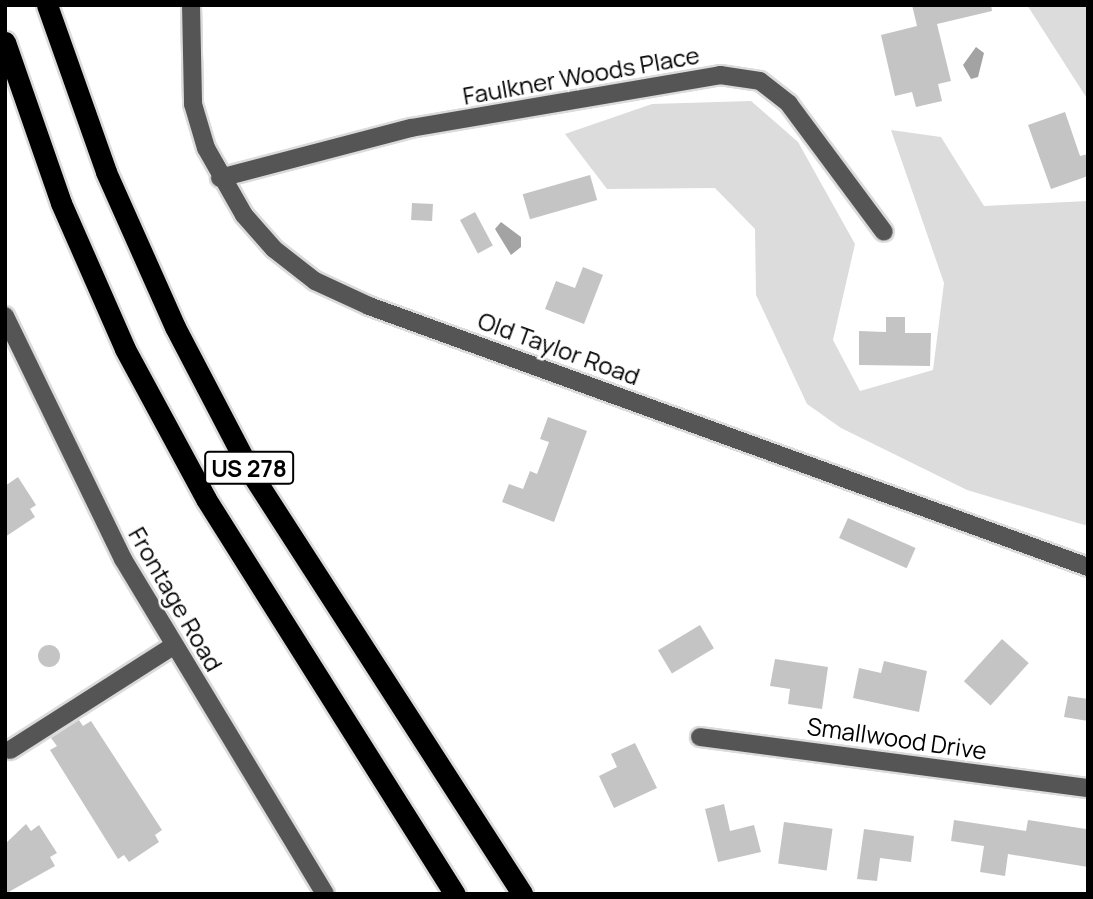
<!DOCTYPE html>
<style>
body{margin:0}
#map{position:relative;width:1093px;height:899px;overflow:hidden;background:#fff;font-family:Manrope,sans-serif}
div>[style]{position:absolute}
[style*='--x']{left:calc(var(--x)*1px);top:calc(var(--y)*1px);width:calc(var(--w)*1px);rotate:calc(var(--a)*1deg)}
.green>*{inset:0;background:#dcdcdc}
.water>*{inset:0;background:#a3a3a3}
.building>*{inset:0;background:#c4c4c4;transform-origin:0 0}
.round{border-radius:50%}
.roads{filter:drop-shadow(2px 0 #dbdbdb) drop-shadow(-2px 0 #dbdbdb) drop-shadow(0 2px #dbdbdb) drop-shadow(0 -2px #dbdbdb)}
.minor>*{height:18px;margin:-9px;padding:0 9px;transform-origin:9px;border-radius:9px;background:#555}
.highway>*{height:21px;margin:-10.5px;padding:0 10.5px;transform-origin:10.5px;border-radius:10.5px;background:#000}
span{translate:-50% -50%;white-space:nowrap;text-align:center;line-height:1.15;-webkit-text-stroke:5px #fff;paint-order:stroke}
.shield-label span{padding:2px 5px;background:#fff;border:2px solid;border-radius:5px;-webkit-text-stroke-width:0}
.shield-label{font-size:23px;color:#000;font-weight:700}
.street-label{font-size:24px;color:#000}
.frame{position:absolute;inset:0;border:7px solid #000;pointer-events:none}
</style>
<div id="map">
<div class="green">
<div style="clip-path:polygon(1027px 5px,1088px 5px,1088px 100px)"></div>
<div style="clip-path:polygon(751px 101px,798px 142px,855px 244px,833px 340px,860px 391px,933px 370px,944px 283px,891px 130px,941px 137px,984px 206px,1088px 201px,1088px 526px,967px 490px,841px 428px,807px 404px,756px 295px,755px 229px,715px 188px,607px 189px,565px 134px,652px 104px)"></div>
</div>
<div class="water">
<div style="clip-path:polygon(976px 47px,984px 53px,978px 77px,971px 79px,963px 65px)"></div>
<div style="clip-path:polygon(501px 222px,521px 237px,521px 247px,511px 255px,495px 229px)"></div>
</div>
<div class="building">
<div style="clip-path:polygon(912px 5px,991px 5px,992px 11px,937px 24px,951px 81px,938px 84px,942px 101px,916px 107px,912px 92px,895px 96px,881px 35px,917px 26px)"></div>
<div style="clip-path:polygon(1065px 112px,1080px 156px,1088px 154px,1088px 176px,1051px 189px,1028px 125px)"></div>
<div style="left:590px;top:175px;width:26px;height:70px;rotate:74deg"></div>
<div style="left:412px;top:203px;width:21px;height:17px;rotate:3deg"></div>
<div style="left:475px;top:212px;width:38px;height:17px;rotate:62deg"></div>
<div style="clip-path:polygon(583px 267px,603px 275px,584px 324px,545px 309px,556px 281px,575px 288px)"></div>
<div style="clip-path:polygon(886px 317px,905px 317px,905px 333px,931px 333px,930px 366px,859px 365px,859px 331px,886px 332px)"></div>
<div style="clip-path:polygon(548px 417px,587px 431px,554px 522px,502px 502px,509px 484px,523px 489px,530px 471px,537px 474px,549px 442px,540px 439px)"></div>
<div style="clip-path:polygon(18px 477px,36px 505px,30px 509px,35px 517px,5px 537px,5px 486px)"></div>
<div style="left:848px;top:518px;width:74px;height:22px;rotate:24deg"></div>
<div style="left:700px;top:625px;width:27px;height:49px;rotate:59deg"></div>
<div style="left:1002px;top:639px;width:36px;height:57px;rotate:42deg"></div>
<div class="round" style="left:38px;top:645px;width:22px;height:22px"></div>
<div style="clip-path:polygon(775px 659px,828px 667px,822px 709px,788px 704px,790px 689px,770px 686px)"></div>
<div style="clip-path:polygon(884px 661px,927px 671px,919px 712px,853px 698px,859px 668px,881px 673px)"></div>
<div style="clip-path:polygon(1068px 696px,1088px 699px,1088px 721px,1064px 717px)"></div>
<div style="clip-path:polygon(79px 720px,83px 726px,91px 721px,162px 830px,155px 835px,159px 842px,129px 862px,124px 855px,118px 859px,50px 750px,57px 746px,51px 738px)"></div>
<div style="clip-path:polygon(635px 743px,657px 788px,614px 808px,599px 776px,617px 767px,611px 754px)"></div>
<div style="clip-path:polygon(724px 804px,730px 831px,754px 825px,761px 852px,718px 862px,705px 809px)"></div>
<div style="clip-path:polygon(954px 820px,1026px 831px,1028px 820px,1086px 829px,1088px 867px,1008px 854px,1005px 876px,980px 872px,984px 846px,951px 841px)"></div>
<div style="left:784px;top:822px;width:49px;height:42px;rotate:8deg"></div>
<div style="clip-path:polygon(26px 824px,31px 831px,39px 825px,57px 853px,50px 857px,55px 866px,5px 894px,5px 844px)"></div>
<div style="clip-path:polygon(864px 829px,914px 836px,911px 862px,880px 858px,877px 881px,857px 879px)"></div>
</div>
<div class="roads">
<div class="minor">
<div style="--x:191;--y:5;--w:99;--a:88.8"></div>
<div style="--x:193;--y:104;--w:46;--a:73.5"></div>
<div style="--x:206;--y:148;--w:77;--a:60.4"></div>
<div style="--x:244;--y:215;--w:45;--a:48.6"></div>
<div style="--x:274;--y:249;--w:52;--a:38"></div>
<div style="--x:315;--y:281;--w:60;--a:24.8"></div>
<div style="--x:369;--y:306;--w:765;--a:19.95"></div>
<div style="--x:220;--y:178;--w:197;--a:-14.7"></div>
<div style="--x:411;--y:128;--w:314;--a:-9.7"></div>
<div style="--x:720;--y:75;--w:40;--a:8.5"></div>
<div style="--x:760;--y:81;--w:37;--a:38"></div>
<div style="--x:789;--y:104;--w:159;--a:53.4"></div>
<div style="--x:5;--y:316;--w:270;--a:64.1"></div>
<div style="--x:123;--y:559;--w:391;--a:58.9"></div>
<div style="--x:700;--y:737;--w:391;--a:7.5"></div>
<div style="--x:10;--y:750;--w:193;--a:-32.5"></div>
</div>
<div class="highway">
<div style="--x:47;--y:5;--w:177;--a:70.5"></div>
<div style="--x:106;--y:172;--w:170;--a:66"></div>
<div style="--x:175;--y:327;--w:168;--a:62.4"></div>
<div style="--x:253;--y:476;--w:497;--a:57.2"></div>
<div style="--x:5;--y:42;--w:170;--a:70.8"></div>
<div style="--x:61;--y:203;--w:159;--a:66.3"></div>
<div style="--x:125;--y:349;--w:170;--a:61.6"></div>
<div style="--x:206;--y:499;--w:467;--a:57.8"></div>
</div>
</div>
<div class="shield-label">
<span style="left:249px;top:468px">US 278</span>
</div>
<div class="street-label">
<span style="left:581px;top:75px;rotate:-10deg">Faulkner Woods Place</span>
<span style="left:559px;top:348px;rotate:20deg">Old Taylor Road</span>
<span style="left:176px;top:599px;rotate:60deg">Frontage Road</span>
<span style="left:897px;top:738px;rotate:8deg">Smallwood Drive</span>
</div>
<div class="frame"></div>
</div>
